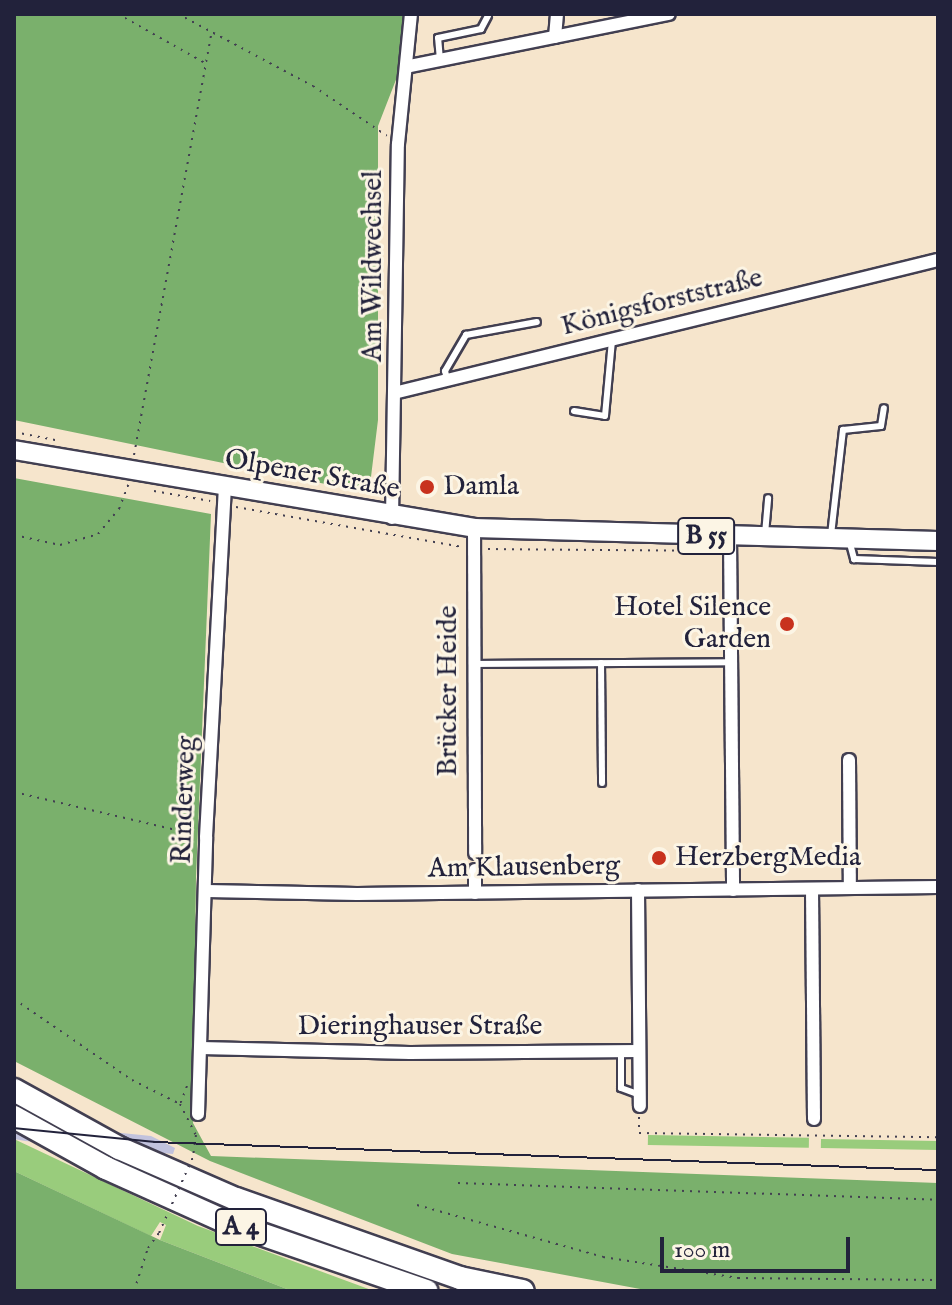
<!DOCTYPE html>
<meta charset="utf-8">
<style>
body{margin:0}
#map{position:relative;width:952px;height:1305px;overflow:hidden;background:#f6e5cc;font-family:"IM FELL English",serif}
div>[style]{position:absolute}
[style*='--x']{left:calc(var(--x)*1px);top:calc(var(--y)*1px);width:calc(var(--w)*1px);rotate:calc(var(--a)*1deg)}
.industrial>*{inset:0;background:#c1c2dd}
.green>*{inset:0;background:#99cc7c;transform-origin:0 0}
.forest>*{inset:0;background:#7ab06c}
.path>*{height:2px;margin-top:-1px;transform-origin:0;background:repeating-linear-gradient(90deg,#423f51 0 2px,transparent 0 8px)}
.roads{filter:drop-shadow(2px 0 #423f51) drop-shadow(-2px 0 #423f51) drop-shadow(0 2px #423f51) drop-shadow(0 -2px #423f51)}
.lane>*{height:6px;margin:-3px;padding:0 3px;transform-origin:3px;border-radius:3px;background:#fff}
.street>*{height:12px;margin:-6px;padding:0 6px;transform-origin:6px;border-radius:6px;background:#fff}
.primary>*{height:18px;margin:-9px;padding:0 9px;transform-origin:9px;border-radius:9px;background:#fff}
.highway>*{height:22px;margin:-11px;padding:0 11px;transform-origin:11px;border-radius:11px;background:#fff}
.tram>*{height:2px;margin:-1px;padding:0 1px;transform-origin:1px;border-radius:1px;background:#22223b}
.path-bridge>*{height:2px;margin-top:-1px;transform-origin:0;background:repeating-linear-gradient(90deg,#423f51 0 2px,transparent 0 8px)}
.dots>*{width:22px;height:22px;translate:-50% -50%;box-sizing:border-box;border:4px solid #fcf5e5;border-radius:50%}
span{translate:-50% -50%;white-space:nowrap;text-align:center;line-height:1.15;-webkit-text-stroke:6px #fcf5e5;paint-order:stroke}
.shield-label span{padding:2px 6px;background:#fcf5e5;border:2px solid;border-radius:6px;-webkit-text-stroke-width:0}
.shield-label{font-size:26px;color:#22223b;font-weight:700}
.street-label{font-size:28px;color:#22223b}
.poi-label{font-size:28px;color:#22223b}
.left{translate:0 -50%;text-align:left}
.right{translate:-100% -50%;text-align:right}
.frame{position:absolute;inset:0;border:16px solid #22223b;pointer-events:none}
.scale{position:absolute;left:660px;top:1237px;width:190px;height:36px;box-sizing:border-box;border:4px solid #22223b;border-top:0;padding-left:10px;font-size:24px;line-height:28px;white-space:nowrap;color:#22223b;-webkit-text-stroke:6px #fcf5e5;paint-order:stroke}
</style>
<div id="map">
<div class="industrial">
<div style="clip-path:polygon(14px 1122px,151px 1136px,175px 1148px,173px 1154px,25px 1141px,14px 1139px)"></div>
</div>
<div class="green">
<div style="left:648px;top:1135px;width:161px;height:10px;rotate:1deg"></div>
<div style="clip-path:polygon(14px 1139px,198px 1226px,374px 1291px,292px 1291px,160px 1240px,166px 1225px,160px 1222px,151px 1236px,14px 1171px)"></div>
<div style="left:821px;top:1139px;width:117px;height:9px;rotate:1deg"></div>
</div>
<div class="forest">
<div style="clip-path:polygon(14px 14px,409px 14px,406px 54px,378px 126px,378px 420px,369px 493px,14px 420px)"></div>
<div style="clip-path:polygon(14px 478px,211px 514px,196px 877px,193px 1123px,211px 1156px,938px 1183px,938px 1291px,651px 1291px,452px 1254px,210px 1161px,14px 1061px)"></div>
<div style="clip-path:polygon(14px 1171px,160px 1240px,292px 1291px,14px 1291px)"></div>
</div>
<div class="path">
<div style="--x:118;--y:14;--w:100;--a:29.4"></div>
<div style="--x:178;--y:14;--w:153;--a:28.1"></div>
<div style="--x:313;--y:86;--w:89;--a:34"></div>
<div style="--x:14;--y:432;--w:47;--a:11.1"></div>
<div style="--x:134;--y:455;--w:430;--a:-79.6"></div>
<div style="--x:154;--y:491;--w:57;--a:10.1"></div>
<div style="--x:236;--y:507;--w:230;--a:10"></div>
<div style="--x:14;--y:535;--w:47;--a:12.3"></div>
<div style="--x:60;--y:545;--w:40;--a:-16"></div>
<div style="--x:98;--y:534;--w:33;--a:-50"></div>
<div style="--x:119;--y:509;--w:26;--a:-69"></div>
<div style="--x:488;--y:549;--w:214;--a:0.5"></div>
<div style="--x:14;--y:792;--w:184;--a:13.2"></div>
<div style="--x:14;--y:999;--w:143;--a:34.5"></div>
<div style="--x:132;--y:1080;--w:54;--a:26.6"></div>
<div style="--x:187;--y:1086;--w:19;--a:111"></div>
<div style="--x:180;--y:1104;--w:35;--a:63"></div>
<div style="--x:196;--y:1135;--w:22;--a:98"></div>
<div style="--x:639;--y:1117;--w:16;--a:90"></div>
<div style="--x:639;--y:1133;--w:299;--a:0.8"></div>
<div style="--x:458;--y:1183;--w:480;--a:2"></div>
<div style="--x:417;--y:1205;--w:193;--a:15.6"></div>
<div style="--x:603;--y:1257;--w:137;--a:8.8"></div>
<div style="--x:738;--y:1278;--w:200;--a:0.6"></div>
<div style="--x:134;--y:1291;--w:45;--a:-72"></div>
<div style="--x:148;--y:1248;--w:19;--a:-54"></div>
</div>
<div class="roads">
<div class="lane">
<div style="--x:440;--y:60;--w:22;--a:-95"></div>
<div style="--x:438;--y:38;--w:44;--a:-11.8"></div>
<div style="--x:481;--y:29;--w:15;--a:-62"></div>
<div style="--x:447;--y:379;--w:8;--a:-104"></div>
<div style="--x:445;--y:371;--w:42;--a:-59.7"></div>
<div style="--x:466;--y:335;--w:72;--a:-10.4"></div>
<div style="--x:574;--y:411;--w:31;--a:9"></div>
<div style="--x:605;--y:416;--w:75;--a:-84.7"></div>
<div style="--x:765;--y:534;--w:36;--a:-85"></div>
<div style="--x:831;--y:535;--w:106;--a:-83.5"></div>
<div style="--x:843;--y:430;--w:38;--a:-6"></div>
<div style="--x:881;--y:426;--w:18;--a:-81"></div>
<div style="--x:849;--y:540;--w:20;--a:75"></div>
<div style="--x:854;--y:559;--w:84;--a:2"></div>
<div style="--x:601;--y:663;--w:120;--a:89.5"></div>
<div style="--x:474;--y:664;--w:257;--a:-0.4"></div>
<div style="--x:621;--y:1050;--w:38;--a:90"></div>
<div style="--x:621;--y:1088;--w:20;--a:20"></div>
</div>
<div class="street">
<div style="--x:555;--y:37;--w:23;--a:-85"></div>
<div style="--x:410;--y:66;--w:264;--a:-11.4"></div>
<div style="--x:398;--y:392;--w:556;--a:-13.74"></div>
<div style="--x:392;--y:518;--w:374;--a:-89.1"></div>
<div style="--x:398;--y:144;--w:131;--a:-84.3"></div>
<div style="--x:474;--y:528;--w:325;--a:89.8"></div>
<div style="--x:730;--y:536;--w:354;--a:89.5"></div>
<div style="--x:849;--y:760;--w:128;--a:89.6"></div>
<div style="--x:812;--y:889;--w:230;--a:89.5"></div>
<div style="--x:638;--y:890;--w:216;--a:89.5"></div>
<div style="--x:207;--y:891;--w:150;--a:1.1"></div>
<div style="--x:357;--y:894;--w:581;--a:-0.69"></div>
<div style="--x:475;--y:893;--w:23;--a:-90"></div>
<div style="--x:201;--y:1048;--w:209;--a:1.4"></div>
<div style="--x:410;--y:1053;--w:229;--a:-0.5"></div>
<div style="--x:198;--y:1114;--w:277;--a:-88.3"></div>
<div style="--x:206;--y:837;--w:350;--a:-86.9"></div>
</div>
<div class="primary">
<div style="--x:14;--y:450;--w:467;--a:9.6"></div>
<div style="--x:474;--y:528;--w:464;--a:1.6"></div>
</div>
<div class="highway">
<div style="--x:14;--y:1090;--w:120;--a:28.9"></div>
<div style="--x:119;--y:1148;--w:128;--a:23.6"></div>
<div style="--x:236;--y:1199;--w:238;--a:19.4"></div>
<div style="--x:460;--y:1278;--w:64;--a:11.7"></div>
<div style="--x:14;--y:1117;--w:105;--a:29"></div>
<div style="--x:106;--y:1168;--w:132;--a:24.2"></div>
<div style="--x:226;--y:1222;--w:212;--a:19"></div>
</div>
</div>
<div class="tram">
<div style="--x:14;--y:1128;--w:141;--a:5.7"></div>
<div style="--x:154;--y:1142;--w:784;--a:2.05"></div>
</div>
<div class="path-bridge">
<div style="--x:159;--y:1233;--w:83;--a:-65.9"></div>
</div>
<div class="dots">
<div style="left:427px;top:487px;background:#c8321e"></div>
<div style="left:787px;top:624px;background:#c8321e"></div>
<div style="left:659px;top:858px;background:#c8321e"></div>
</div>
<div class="shield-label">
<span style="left:706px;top:536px">B 55</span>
<span style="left:241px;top:1227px">A 4</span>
</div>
<div class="street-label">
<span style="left:374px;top:266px;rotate:-90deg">Am Wildwechsel</span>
<span style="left:662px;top:303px;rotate:-14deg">Königsforststraße</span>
<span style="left:312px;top:475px;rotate:10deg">Olpener Straße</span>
<span style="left:449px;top:691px;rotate:-90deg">Brücker Heide</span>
<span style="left:185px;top:800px;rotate:-88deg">Rinderweg</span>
<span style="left:524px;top:868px;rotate:-1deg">Am Klausenberg</span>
<span style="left:420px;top:1027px">Dieringhauser Straße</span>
</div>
<div class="poi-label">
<span class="left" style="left:443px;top:487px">Damla</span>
<span class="right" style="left:771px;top:624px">Hotel Silence<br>Garden</span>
<span class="left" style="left:675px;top:858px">HerzbergMedia</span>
</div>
<div class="frame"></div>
<div class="scale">100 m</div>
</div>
